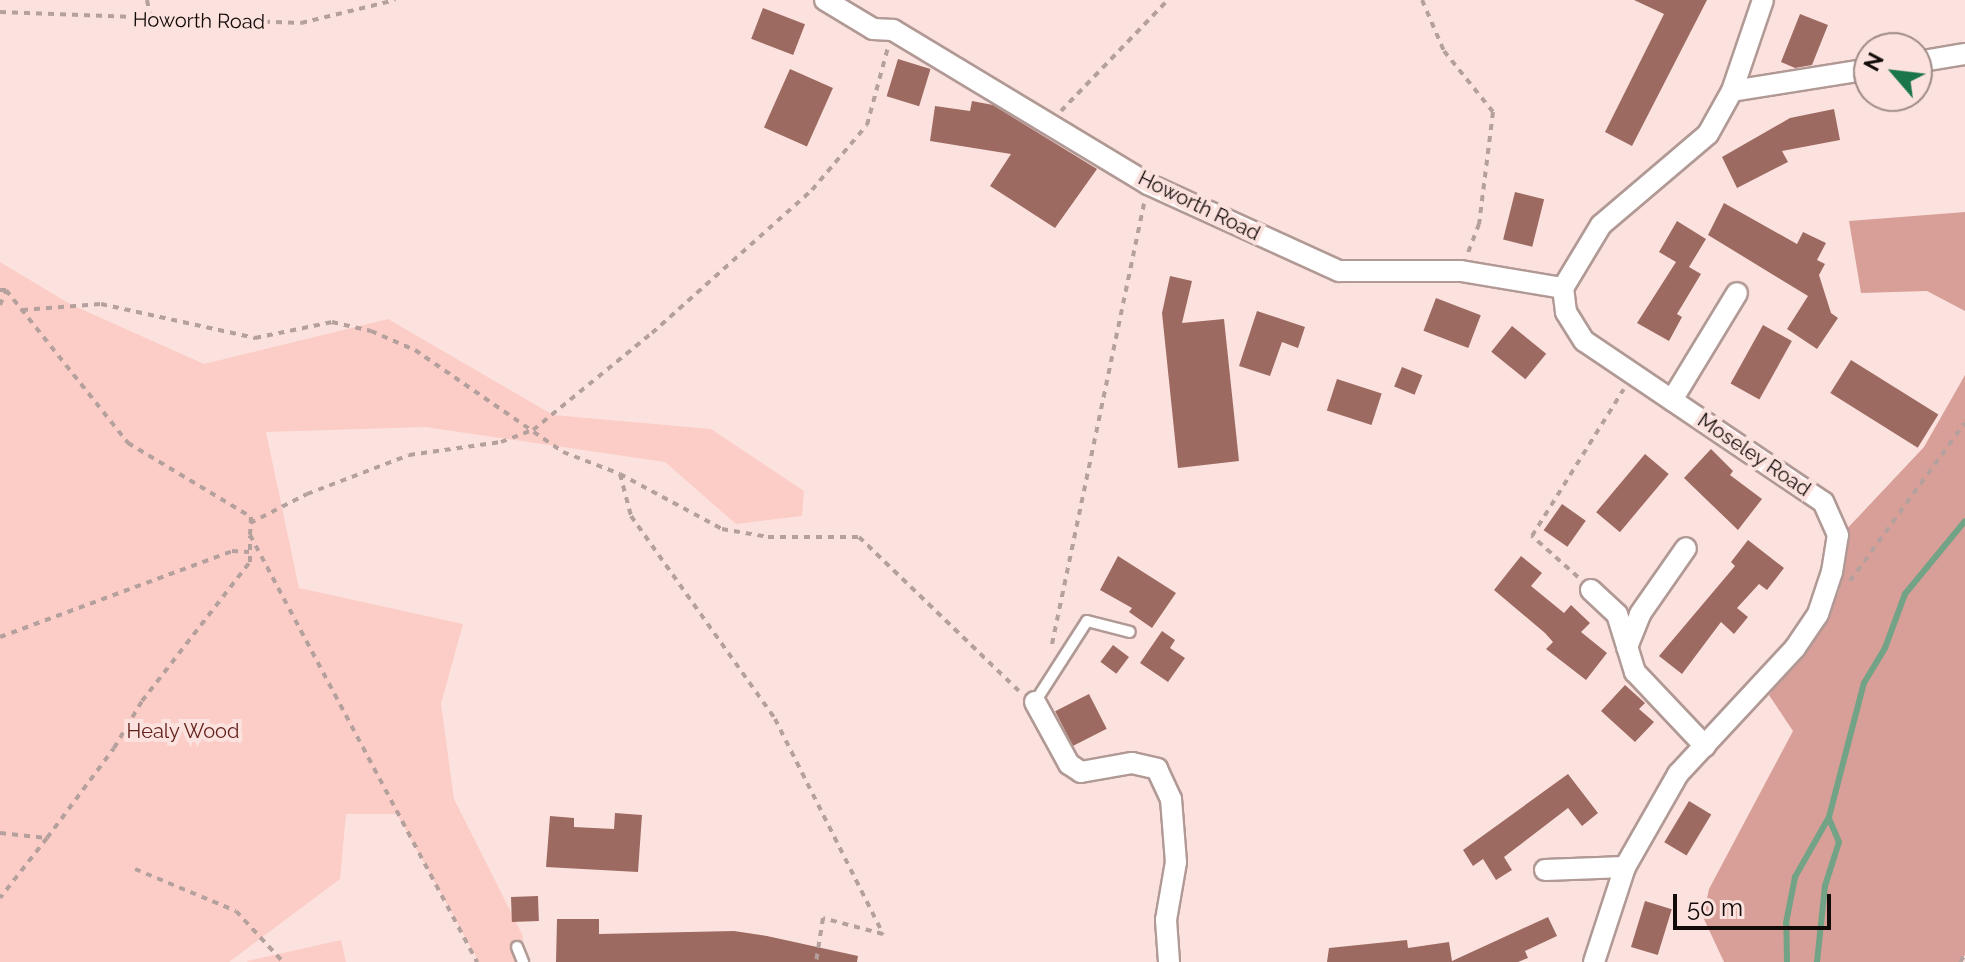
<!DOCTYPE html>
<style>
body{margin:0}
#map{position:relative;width:1965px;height:962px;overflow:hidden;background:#fce2de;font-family:Raleway,sans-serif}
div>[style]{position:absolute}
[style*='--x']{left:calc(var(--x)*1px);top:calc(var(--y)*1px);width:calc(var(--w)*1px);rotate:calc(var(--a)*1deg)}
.green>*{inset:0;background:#fccdc6}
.forest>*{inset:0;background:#d79f97}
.stream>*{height:6px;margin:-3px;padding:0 3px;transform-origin:3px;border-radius:3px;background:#73a386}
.building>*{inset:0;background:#9d6a62;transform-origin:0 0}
.path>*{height:4px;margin-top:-2px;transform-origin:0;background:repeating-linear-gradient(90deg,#b4a09d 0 6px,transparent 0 12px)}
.roads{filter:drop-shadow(2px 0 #b19995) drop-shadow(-2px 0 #b19995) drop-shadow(0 2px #b19995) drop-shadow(0 -2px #b19995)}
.lane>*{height:10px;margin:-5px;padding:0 5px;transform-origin:5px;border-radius:5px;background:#fff}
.street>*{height:20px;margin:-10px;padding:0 10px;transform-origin:10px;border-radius:10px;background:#fff}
span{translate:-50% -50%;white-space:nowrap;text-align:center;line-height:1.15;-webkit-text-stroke:8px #fce2de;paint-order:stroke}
.street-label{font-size:20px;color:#130b0a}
.park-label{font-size:20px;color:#63211b}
.north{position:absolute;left:1853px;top:32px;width:80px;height:80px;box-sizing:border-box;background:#fce2de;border:2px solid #9f8c89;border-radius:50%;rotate:298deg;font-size:22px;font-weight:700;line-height:32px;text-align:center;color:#130b0a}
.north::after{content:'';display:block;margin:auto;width:28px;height:36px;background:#1b754a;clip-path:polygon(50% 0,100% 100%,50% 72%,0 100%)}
.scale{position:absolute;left:1673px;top:894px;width:158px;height:36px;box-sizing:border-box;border:4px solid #130b0a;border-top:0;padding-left:10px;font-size:24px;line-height:28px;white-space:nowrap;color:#130b0a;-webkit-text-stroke:6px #fce2de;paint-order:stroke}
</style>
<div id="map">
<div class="green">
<div style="clip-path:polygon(0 262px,70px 304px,204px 364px,388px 319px,553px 415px,711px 429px,804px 491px,802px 516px,736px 524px,665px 462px,425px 427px,266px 432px,299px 588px,463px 624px,441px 704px,454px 799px,523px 936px,521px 962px,479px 962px,397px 814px,346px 814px,340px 879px,229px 962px,0 962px)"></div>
<div style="clip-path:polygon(341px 940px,346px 962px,248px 962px,247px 961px)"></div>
</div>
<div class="forest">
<div style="clip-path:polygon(1965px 212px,1965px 311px,1927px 291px,1861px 293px,1849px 221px)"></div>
<div style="clip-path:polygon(1965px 375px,1965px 955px,1960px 962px,1724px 962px,1703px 917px,1709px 889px,1793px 731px,1769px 695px,1824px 626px,1839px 591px,1846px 559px,1843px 533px,1924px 447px)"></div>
</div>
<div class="stream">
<div style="--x:1787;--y:962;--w:39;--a:-91"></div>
<div style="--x:1786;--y:923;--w:47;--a:-78.9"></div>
<div style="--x:1795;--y:877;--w:69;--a:-60.5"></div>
<div style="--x:1829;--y:817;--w:138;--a:-75.4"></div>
<div style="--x:1864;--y:683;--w:41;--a:-59"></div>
<div style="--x:1885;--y:648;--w:58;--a:-69.7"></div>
<div style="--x:1905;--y:594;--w:94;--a:-50.6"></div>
<div style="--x:1817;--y:962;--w:76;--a:-84"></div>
<div style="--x:1825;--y:886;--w:46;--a:-72.3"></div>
<div style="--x:1839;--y:842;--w:26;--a:-113"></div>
</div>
<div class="building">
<div style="clip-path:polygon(1634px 0,1707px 0,1632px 146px,1605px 132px,1664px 14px)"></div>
<div style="left:763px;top:8px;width:45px;height:33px;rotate:21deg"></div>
<div style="clip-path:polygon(1800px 14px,1828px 25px,1812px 65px,1795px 68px,1781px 62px)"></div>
<div style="left:898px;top:59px;width:34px;height:39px;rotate:17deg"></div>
<div style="left:790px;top:69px;width:47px;height:64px;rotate:24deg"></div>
<div style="clip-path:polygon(972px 101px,993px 105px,1097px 169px,1055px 228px,990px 186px,1011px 154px,930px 141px,935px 106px,970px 111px)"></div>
<div style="clip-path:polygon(1834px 109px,1840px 140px,1782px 151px,1788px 162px,1737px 188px,1722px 157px,1790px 118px)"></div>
<div style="left:1515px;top:192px;width:30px;height:49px;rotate:14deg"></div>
<div style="clip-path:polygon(1724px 203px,1797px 244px,1803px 232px,1826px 243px,1817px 260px,1825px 264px,1819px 275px,1831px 313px,1838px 318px,1817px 349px,1787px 329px,1808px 296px,1708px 235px)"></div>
<div style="clip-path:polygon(1677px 221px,1706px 239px,1689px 267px,1701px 274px,1677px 314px,1682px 317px,1669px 341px,1637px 323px,1676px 262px,1659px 252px)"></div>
<div style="clip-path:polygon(1170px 276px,1192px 281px,1182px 323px,1224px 319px,1239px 461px,1178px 468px,1162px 313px)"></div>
<div style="left:1436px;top:298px;width:48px;height:35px;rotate:21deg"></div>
<div style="clip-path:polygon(1257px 311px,1305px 327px,1298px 348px,1282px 342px,1270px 376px,1239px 366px)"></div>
<div style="left:1763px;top:325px;width:33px;height:67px;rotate:29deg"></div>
<div style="left:1512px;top:326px;width:44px;height:33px;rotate:39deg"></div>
<div style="left:1851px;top:360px;width:103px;height:39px;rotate:32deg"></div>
<div style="left:1402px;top:367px;width:22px;height:21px;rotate:22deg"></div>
<div style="left:1337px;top:379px;width:47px;height:33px;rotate:18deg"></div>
<div style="clip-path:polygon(1711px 449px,1733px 471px,1730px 475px,1762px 499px,1738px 530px,1684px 478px)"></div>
<div style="left:1645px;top:454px;width:31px;height:76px;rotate:40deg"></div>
<div style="left:1562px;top:504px;width:29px;height:32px;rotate:35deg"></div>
<div style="clip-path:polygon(1748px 540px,1784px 568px,1767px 590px,1759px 584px,1737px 608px,1748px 617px,1734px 634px,1721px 622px,1682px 674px,1659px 656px,1735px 566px,1731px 562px)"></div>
<div style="clip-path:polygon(1118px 556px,1176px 593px,1152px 628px,1129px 612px,1132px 608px,1100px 590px)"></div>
<div style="clip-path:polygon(1521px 556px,1542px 573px,1531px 586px,1564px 613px,1571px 605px,1590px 623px,1581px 632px,1607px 653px,1586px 680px,1546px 649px,1553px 642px,1545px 633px,1494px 590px)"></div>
<div style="clip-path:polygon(1162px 631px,1175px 640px,1170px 648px,1185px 658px,1168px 682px,1140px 663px)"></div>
<div style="left:1113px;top:645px;width:20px;height:21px;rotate:37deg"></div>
<div style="clip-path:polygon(1625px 685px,1645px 703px,1639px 709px,1654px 722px,1635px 742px,1601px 711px)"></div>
<div style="left:1089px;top:694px;width:39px;height:38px;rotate:63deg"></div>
<div style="clip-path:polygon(1568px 774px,1598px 813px,1582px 826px,1568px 808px,1504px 857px,1512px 870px,1496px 880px,1483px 859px,1473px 866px,1463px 850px)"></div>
<div style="left:1689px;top:801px;width:26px;height:48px;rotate:31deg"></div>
<div style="clip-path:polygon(615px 813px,642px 815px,638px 872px,546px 867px,550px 816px,574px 818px,574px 827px,614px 829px)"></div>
<div style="left:538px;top:896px;width:25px;height:27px;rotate:88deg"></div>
<div style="left:1645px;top:901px;width:28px;height:48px;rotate:17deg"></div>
<div style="clip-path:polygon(1548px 917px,1557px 936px,1525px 951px,1528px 958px,1518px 962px,1327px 962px,1329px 948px,1407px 940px,1408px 948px,1449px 942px,1452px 961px)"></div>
<div style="clip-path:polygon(557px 919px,599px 919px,599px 934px,734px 931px,767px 936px,858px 956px,857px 962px,556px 962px)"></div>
</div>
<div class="path">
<div style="--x:147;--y:0;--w:21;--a:79"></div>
<div style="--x:1422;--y:0;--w:56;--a:66.7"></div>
<div style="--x:1444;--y:51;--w:78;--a:51.2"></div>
<div style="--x:1493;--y:112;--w:113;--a:97.1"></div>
<div style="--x:1479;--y:224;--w:31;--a:111"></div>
<div style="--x:0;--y:12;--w:301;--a:2.1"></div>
<div style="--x:301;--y:23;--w:97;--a:-13.7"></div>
<div style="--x:1061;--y:111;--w:154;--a:-46.1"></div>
<div style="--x:0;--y:290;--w:6;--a:0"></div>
<div style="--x:6;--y:290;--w:196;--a:51.4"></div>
<div style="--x:128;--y:443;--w:144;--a:31"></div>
<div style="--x:251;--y:517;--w:18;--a:93"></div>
<div style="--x:250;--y:535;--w:484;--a:62"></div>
<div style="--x:0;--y:305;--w:16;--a:-68"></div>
<div style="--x:22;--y:310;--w:79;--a:-4.3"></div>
<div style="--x:101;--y:304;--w:158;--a:12.4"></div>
<div style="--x:255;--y:338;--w:79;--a:-11.7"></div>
<div style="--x:332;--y:322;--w:40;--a:13"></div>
<div style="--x:371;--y:331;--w:48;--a:23.4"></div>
<div style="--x:415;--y:350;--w:180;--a:34.6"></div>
<div style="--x:563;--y:452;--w:61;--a:21.1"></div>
<div style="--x:620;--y:474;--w:116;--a:28.3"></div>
<div style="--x:722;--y:529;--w:47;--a:9.9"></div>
<div style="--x:768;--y:537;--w:91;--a:0"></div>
<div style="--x:859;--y:537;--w:222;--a:43.9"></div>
<div style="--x:620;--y:474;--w:43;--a:75.3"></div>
<div style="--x:631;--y:516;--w:249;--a:54.6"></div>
<div style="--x:775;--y:719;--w:241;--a:63.3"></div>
<div style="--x:883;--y:934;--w:62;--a:-165.1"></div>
<div style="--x:823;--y:918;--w:45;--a:99"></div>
<div style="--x:250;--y:523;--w:64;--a:-27"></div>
<div style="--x:307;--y:494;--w:109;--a:-20.9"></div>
<div style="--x:409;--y:455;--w:93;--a:-8"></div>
<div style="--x:501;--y:442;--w:34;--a:-21"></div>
<div style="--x:533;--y:430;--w:154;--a:-39.2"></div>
<div style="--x:652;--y:333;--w:215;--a:-41.8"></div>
<div style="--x:812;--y:190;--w:85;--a:-49.8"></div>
<div style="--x:867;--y:125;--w:81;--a:-74.9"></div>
<div style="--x:1578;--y:577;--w:62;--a:-138.3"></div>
<div style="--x:1532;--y:536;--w:173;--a:-58"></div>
<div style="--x:1850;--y:581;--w:195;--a:-54"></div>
<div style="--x:0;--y:637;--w:247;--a:-20.3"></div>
<div style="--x:232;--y:551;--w:17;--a:3"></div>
<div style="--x:1052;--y:644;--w:450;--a:-78.2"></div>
<div style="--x:0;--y:833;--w:47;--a:6.1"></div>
<div style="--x:47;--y:838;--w:76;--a:128.1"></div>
<div style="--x:47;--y:838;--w:112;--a:-53.3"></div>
<div style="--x:114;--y:748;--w:55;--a:-59.2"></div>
<div style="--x:142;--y:701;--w:176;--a:-52.2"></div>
<div style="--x:250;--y:562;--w:26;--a:-90"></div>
<div style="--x:135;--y:869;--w:109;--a:22.6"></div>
<div style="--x:236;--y:911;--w:69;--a:47.3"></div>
<div style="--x:1960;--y:962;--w:9;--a:-54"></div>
</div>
<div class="roads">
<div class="lane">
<div style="--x:1035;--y:702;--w:96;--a:-57.3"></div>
<div style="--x:1087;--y:621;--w:44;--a:14.3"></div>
<div style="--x:517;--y:947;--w:16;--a:68"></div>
</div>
<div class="street">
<div style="--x:825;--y:0;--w:56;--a:31.1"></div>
<div style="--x:873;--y:29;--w:20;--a:3"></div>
<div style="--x:893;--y:30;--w:298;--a:31.1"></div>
<div style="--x:1148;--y:184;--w:210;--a:24.5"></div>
<div style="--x:1339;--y:271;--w:122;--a:0"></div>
<div style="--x:1461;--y:271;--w:103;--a:9.5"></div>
<div style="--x:1917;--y:62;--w:49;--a:-9.5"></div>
<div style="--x:1732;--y:91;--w:139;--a:-9.1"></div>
<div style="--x:1672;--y:400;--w:125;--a:-58.7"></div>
<div style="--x:1591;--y:590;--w:35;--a:43"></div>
<div style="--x:1617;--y:614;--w:61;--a:72.8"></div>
<div style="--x:1635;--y:672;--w:102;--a:46.6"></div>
<div style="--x:1627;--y:647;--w:35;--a:-68"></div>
<div style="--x:1640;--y:614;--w:80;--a:-55.1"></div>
<div style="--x:1035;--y:702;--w:71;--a:61.3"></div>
<div style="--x:1069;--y:764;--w:14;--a:34"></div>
<div style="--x:1081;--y:772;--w:52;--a:-10"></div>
<div style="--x:1132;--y:763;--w:26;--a:13"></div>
<div style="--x:1157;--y:769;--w:33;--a:65"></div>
<div style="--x:1171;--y:799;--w:63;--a:85.5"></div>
<div style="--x:1176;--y:862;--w:59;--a:99.8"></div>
<div style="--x:1166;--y:920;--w:42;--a:85.9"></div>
<div style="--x:1545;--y:870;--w:80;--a:-2.1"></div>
<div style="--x:1594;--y:962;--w:100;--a:-71.9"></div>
<div style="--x:1625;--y:867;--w:107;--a:-60.3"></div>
<div style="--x:1678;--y:774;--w:172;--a:-47.1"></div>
<div style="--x:1795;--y:648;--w:41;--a:-55.9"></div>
<div style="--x:1818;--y:614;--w:44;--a:-71.6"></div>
<div style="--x:1832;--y:572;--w:37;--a:-81"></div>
<div style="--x:1838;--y:535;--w:36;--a:-114"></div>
<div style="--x:1823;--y:502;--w:288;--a:-146"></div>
<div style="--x:1584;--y:341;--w:34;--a:-122"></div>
<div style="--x:1566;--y:312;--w:24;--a:-97"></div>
<div style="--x:1563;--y:288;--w:74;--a:-58.9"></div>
<div style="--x:1601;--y:225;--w:140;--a:-40.4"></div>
<div style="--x:1708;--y:134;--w:49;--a:-60.8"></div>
<div style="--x:1732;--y:91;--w:96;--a:-71.2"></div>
</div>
</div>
<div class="street-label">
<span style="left:199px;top:21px;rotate:1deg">Howorth Road</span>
<span style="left:1199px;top:206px;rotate:26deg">Howorth Road</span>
<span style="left:1754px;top:455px;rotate:34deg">Moseley Road</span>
</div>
<div class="park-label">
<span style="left:183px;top:731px">Healy Wood</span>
</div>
<div class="north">N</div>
<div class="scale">50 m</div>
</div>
